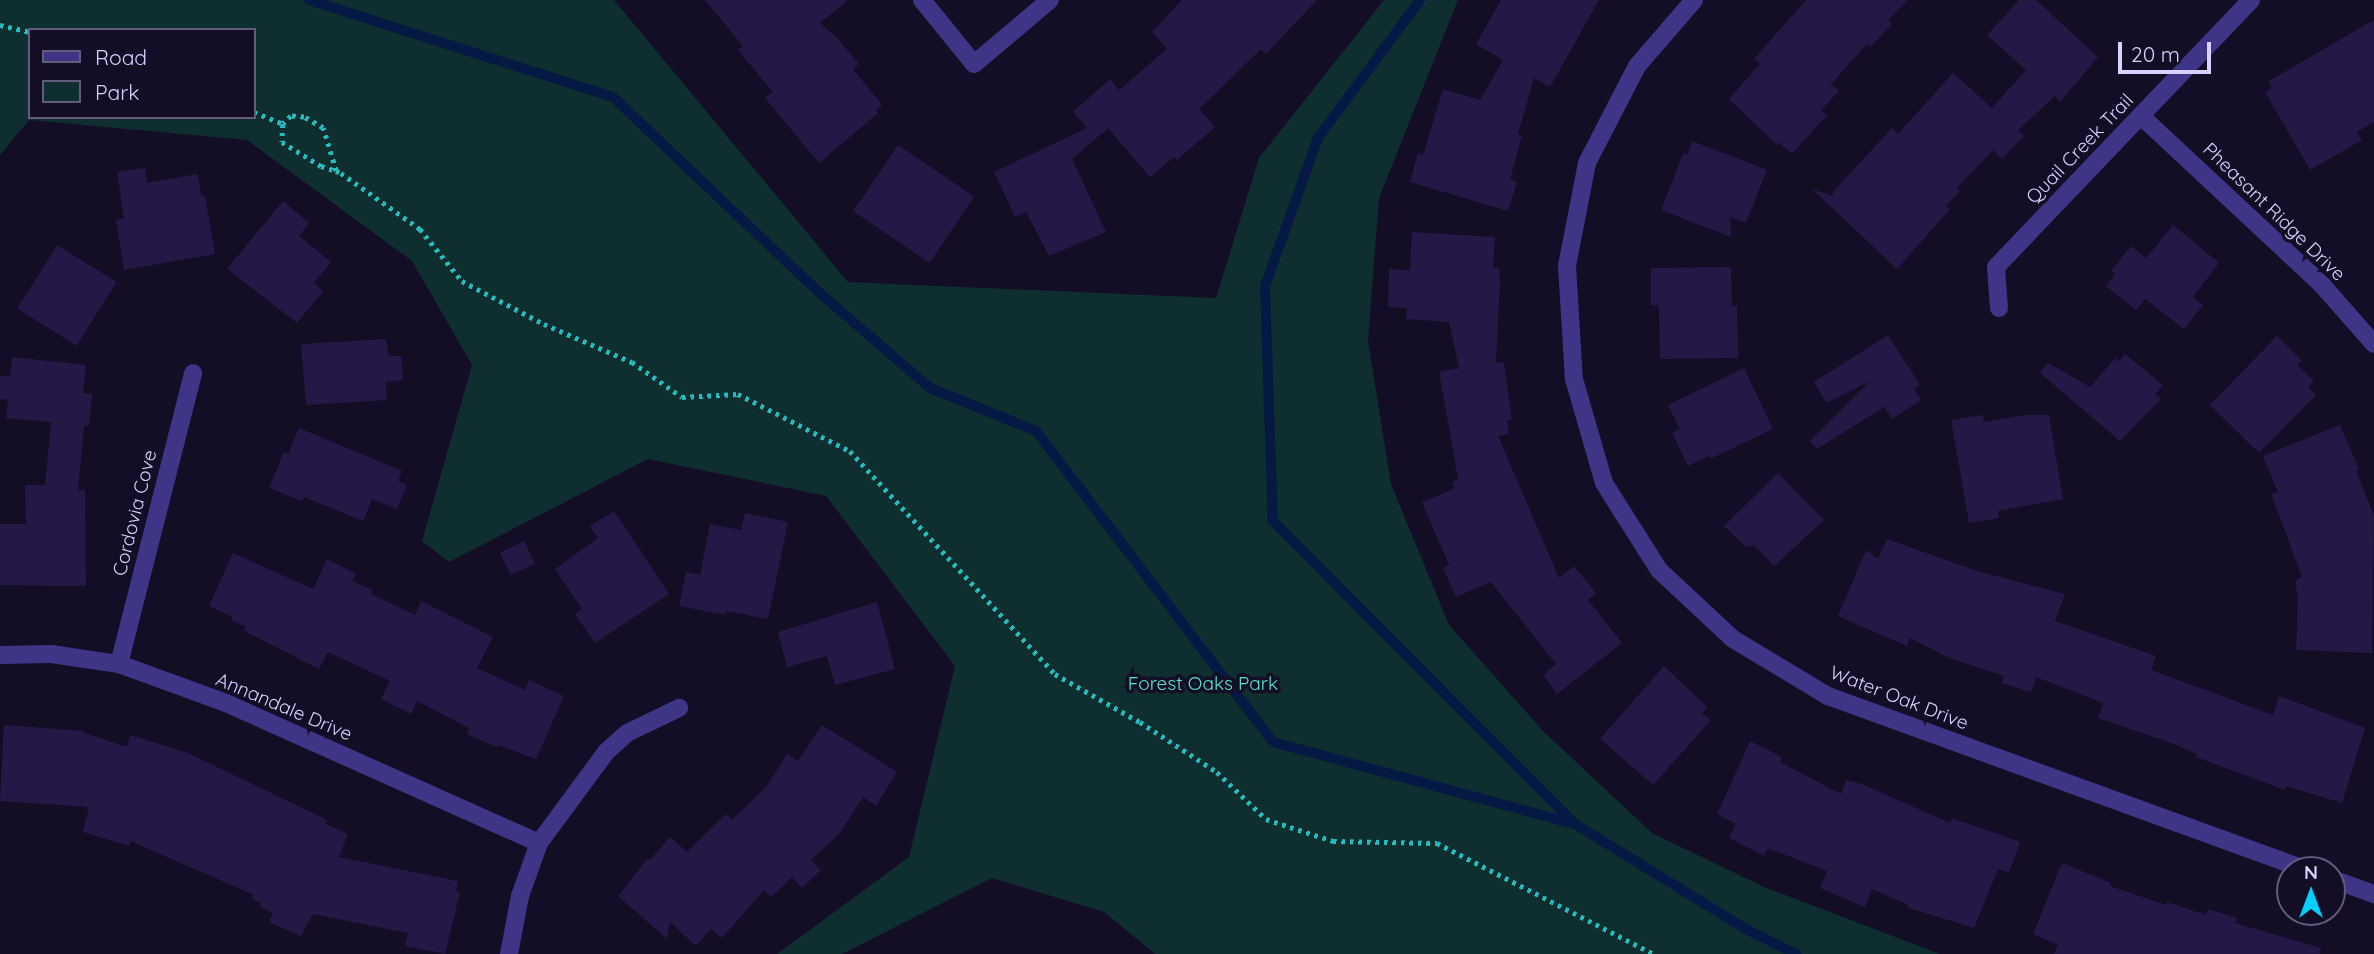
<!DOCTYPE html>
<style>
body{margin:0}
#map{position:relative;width:2374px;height:954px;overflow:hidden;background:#130d25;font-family:Quicksand,sans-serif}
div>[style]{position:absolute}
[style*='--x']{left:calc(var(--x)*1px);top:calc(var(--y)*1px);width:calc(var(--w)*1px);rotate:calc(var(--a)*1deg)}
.green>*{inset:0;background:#0f2e2f}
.stream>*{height:10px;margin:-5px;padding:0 5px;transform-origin:5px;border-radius:5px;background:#061844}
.building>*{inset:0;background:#251847;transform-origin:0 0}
.path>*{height:4.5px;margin-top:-2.25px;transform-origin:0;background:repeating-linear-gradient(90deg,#27bbbd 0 3.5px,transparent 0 8.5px)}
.minor>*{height:18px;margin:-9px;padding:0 9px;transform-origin:9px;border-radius:9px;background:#3e3587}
span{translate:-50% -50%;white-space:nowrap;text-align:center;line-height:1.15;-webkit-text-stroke:7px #130d25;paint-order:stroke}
.street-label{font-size:19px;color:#d9d1ff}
.park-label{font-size:19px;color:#55e7cd}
.legend{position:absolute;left:28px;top:28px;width:228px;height:91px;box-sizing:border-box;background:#130d25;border:2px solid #625b7c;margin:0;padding:9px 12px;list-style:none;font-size:21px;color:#d9d1ff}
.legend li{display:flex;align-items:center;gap:14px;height:35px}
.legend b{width:35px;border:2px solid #625b7c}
.north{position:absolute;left:2276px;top:856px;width:70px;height:70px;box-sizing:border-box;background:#130d25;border:2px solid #625b7c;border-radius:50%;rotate:0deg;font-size:19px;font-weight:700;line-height:28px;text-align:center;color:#d9d1ff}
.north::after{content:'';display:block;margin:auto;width:24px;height:32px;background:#00cffc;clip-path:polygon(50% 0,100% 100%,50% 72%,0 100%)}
.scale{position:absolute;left:2118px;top:42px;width:93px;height:32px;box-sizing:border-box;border:4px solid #d9d1ff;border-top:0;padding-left:9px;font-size:21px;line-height:24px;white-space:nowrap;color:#d9d1ff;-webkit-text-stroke:5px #130d25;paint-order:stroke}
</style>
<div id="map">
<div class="green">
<div style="clip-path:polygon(evenodd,0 0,614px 0,848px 282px,1216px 298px,1259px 158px,1384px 0,1458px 0,1379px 198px,1368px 341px,1391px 484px,1449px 625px,1543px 731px,1652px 833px,1764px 887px,1940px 954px,1155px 954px,1104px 912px,992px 878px,842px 954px,777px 954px,909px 857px,955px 666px,826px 496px,648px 459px,449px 562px,422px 541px,472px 365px,412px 261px,247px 140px,29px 120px,0 155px,0 0,30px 30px,254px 30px,254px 117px,30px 117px,30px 30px)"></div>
</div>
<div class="stream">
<div style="--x:309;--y:0;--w:319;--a:17.7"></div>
<div style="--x:613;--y:97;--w:288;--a:43.5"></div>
<div style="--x:822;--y:295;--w:143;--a:40.7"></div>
<div style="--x:930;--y:388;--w:114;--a:22.1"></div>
<div style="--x:1036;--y:431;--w:391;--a:52.7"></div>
<div style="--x:1273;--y:742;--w:313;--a:15.2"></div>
<div style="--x:1575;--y:824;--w:201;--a:31.6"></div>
<div style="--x:1746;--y:929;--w:56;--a:26.6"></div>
<div style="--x:1420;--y:0;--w:172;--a:126.5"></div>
<div style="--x:1318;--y:138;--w:157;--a:109.7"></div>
<div style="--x:1265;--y:286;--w:235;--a:88.1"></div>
<div style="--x:1273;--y:521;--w:426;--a:45.1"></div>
</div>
<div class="building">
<div style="clip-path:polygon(705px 0,848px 0,820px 23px,840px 41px,859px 64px,853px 69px,882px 105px,876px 110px,878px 113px,819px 163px,765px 98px,773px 92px,738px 50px,743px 46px)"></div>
<div style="clip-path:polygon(1182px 0,1317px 0,1266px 54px,1261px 49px,1199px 109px,1215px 127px,1177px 160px,1174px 157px,1150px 177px,1108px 128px,1072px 159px,1106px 232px,1049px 256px,1026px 212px,1015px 217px,994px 172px,1087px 128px,1073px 112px,1110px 79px,1119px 90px,1167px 49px,1152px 32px)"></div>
<div style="clip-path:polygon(1501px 0,1599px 0,1550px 87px,1534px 78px,1518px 134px,1522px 135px,1510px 180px,1517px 182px,1508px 211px,1410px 182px,1418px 153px,1423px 155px,1443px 89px,1480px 100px,1503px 60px,1476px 44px)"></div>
<div style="clip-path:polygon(1806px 0,1908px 0,1888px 20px,1892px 24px,1870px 47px,1867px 44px,1831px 84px,1839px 91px,1821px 110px,1827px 115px,1792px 154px,1778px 142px,1777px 145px,1729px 99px,1760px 64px,1754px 59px)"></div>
<div style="clip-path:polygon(2019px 0,2036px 0,2098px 57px,2060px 102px,2055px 96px,2018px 130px,2024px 136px,2002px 159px,1993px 150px,1957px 188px,1960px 191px,1946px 206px,1950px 209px,1897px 269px,1812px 189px,1836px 197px,1832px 193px,1892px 128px,1898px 134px,1953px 73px,1992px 108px,2026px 70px,1987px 35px)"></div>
<div style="clip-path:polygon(2374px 20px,2374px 122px,2357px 132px,2362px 140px,2310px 170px,2265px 92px,2272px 88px,2269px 81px)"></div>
<div style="clip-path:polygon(1692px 141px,1767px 170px,1746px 223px,1730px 217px,1731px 237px,1661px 210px,1683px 154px,1687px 155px)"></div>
<div style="left:898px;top:145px;width:92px;height:80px;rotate:34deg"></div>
<div style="clip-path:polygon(145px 168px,147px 183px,197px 174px,202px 197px,205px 196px,215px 254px,124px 270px,116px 220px,124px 218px,117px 172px)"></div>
<div style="clip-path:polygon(283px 201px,309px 223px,299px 236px,331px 262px,314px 283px,323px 291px,297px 323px,227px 269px)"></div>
<div style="clip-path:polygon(2173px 225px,2219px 263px,2193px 297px,2203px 305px,2184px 329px,2145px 299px,2136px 310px,2106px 286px,2115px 274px,2111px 271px,2131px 246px,2146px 258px)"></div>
<div style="clip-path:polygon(1412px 232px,1495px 237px,1493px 268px,1499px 268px,1500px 284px,1496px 363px,1504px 362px,1512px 420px,1507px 421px,1509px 434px,1498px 436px,1559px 578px,1574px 566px,1596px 593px,1588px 600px,1622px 643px,1557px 694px,1543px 675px,1556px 664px,1491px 582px,1456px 597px,1443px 568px,1449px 565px,1422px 502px,1454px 489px,1452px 482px,1458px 479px,1439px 372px,1459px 368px,1449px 322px,1406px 319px,1407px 308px,1388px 307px,1389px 269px,1410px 270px)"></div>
<div style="left:57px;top:245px;width:70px;height:75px;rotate:32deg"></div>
<div style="clip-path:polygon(1731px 267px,1732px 306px,1737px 306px,1738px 358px,1660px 359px,1659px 305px,1651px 305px,1651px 268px)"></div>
<div style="clip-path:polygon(1888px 335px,1920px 385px,1914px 389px,1921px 400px,1892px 419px,1884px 407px,1817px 449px,1810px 441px,1870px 381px,1826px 403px,1814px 382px)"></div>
<div style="clip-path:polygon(2277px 336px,2302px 361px,2297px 365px,2314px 381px,2308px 387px,2316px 395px,2259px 453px,2210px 405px)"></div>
<div style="clip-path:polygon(386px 339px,389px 356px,401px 356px,403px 380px,386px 382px,387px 400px,306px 405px,301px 344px)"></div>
<div style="clip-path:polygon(2125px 354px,2163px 385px,2155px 394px,2161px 399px,2120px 441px,2040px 373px,2048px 363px,2090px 387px,2115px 358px,2119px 361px)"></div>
<div style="clip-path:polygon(12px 357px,86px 365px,83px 393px,92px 394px,89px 426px,84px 426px,78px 490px,85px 490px,86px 586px,0 585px,0 524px,26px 524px,25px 485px,45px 485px,51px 422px,6px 418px,8px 400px,0 399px,0 376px,10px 376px)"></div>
<div style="clip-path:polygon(1744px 368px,1773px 429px,1710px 459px,1708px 456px,1688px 466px,1672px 433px,1680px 429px,1668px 405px)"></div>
<div style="clip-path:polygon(1983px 415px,1984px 422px,2024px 415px,2049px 415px,2063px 499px,1998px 511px,1999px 518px,1969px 523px,1951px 420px)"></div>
<div style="clip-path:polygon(2340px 425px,2359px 469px,2356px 470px,2374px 516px,2372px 653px,2296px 650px,2298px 598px,2295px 581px,2302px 577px,2271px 494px,2278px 492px,2263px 456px)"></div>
<div style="clip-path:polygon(299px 428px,402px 471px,398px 481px,407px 485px,397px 509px,372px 499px,363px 521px,304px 497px,302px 501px,269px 488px,284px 452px,288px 454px)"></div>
<div style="clip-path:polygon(1778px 473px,1824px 520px,1774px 566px,1754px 545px,1746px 547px,1724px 526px)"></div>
<div style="clip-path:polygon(614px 511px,669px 594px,595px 643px,575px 614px,582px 609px,555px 569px,598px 538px,590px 526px)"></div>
<div style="clip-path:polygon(745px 513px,788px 522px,768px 619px,726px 611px,725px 615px,679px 606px,686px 572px,700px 575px,710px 524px,741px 530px)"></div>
<div style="clip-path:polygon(1887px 539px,1977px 571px,2065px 594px,2055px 621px,2156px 656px,2151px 670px,2273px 715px,2279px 696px,2365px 728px,2342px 803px,2286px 786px,2285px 790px,2196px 757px,2197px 754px,2174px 744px,2098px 718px,2103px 703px,2036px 677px,2031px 692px,2002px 683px,2004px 676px,1949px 658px,1910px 638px,1907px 646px,1838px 616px,1866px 550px,1878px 559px)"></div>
<div style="left:524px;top:541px;width:25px;height:27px;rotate:64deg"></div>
<div style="clip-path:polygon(233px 553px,313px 589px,327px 559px,356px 574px,352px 581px,372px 590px,371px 594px,415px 615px,421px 601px,493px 637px,477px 668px,525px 690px,529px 680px,564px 696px,536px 759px,498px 745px,496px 747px,467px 734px,469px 728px,417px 701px,411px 714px,381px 699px,390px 681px,328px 652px,319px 669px,244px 631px,246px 627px,231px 620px,232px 617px,209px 606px)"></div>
<div style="clip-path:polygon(877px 602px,895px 669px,835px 685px,827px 656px,787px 667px,778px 632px)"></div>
<div style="clip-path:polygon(1664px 666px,1707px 707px,1702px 713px,1711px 720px,1653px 785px,1600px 739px)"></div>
<div style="clip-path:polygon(4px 725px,84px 731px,84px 733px,127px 747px,130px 735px,188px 753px,327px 820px,326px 824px,348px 834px,339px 857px,458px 881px,456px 891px,460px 892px,445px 954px,405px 946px,408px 933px,313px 914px,301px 936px,269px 922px,273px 913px,260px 907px,261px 903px,252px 899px,254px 895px,130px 841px,129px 846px,83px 832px,89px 807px,0 801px)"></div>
<div style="clip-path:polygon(822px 725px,897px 772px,876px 806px,863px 797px,840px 833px,811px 860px,821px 870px,802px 888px,792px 877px,771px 897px,764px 890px,722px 938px,711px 929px,696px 946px,670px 922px,667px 939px,618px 896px,648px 858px,650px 860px,670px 837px,687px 852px,726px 814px,732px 820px,766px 787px,787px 754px,798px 761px)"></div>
<div style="clip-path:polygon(1750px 741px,1782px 757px,1780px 762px,1841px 794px,1846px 780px,1862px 784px,1950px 823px,1952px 818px,2020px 842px,2009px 873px,1998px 869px,1974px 928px,1909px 908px,1907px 904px,1872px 889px,1865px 907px,1820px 888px,1827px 871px,1768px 848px,1764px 856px,1729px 838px,1736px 824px,1717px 814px)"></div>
<div style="clip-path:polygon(2065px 864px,2111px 883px,2110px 886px,2166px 905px,2167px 902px,2206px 915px,2208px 909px,2237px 918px,2235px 923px,2321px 948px,2320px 954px,2054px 954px,2058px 945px,2033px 934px,2061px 865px)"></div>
</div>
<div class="path">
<div style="--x:0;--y:25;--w:31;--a:13"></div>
<div style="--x:254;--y:112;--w:31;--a:22"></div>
<div style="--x:336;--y:171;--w:45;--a:-106.8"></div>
<div style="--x:323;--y:128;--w:22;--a:-150"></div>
<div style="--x:304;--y:117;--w:13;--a:-176"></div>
<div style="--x:291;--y:116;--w:11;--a:135"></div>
<div style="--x:283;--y:124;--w:18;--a:93"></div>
<div style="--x:282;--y:142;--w:46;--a:31.6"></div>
<div style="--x:321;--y:166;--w:16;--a:18"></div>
<div style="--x:336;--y:171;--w:5;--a:22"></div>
<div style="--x:341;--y:173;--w:97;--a:35.3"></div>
<div style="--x:420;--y:229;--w:67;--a:51.1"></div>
<div style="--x:462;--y:281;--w:93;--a:27.7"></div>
<div style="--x:544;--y:324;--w:96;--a:23.4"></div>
<div style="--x:632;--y:362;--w:61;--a:35"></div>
<div style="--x:682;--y:397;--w:56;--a:-3.1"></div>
<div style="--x:738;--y:394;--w:126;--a:27"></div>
<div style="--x:850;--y:451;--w:303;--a:47.4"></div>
<div style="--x:1055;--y:674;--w:98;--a:29.5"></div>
<div style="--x:1140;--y:722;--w:92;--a:33"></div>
<div style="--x:1217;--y:772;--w:68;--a:43.8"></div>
<div style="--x:1266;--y:819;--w:71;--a:18.2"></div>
<div style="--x:1333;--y:841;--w:104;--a:1.1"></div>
<div style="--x:1437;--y:843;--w:244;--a:27.1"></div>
</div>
<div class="minor">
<div style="--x:922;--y:0;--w:82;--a:50.9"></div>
<div style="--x:974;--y:64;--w:99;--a:-40.1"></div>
<div style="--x:1694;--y:0;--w:87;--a:130.8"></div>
<div style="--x:1637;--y:66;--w:109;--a:117.3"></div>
<div style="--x:1587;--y:163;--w:105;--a:101"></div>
<div style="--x:1567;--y:266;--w:113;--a:86.5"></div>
<div style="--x:1574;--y:379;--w:108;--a:73.9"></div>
<div style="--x:1604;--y:483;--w:103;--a:57.7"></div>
<div style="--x:1659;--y:570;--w:101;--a:43"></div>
<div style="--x:1733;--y:639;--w:111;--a:31"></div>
<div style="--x:1828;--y:696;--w:510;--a:19.96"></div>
<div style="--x:2141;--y:116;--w:249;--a:43"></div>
<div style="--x:2323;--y:286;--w:77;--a:48.7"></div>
<div style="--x:1999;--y:308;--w:41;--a:-94.2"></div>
<div style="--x:1996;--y:267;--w:369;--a:-46.3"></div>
<div style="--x:0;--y:655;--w:51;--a:-1.1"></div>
<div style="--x:51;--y:654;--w:69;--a:8.4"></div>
<div style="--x:119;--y:664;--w:114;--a:20"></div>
<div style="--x:226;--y:703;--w:343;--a:24.1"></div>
<div style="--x:119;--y:664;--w:300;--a:-75.7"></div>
<div style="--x:2332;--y:879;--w:45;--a:19.7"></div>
<div style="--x:509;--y:954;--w:59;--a:-79.3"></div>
<div style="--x:520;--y:896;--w:56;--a:-70.3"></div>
<div style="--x:539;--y:843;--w:113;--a:-53.6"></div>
<div style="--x:606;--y:752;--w:28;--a:-42"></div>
<div style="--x:627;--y:733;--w:58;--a:-25.7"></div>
</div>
<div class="street-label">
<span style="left:2080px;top:149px;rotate:-46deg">Quail Creek Trail</span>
<span style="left:2274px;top:212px;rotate:44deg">Pheasant Ridge Drive</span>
<span style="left:135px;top:513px;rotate:-76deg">Cordovia Cove</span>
<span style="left:1899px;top:698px;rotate:21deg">Water Oak Drive</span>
<span style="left:284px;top:707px;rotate:23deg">Annandale Drive</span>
</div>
<div class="park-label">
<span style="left:1203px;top:684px">Forest Oaks Park</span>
</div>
<ul class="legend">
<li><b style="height:9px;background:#3e3587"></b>Road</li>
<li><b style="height:19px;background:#0f2e2f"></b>Park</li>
</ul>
<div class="north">N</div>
<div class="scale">20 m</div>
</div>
